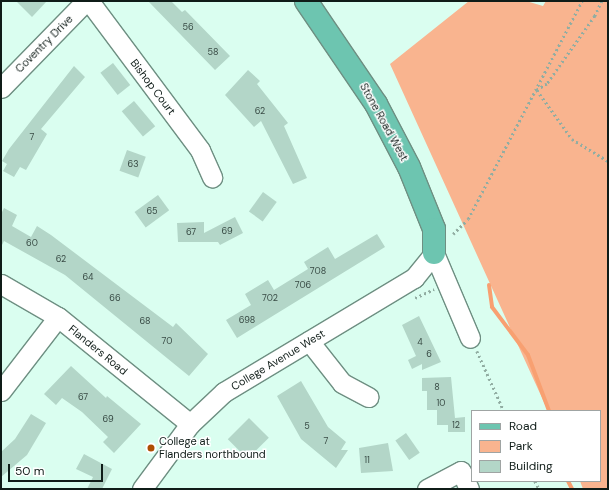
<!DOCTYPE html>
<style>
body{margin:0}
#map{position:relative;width:609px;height:490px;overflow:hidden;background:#dafef0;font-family:"DM Sans",sans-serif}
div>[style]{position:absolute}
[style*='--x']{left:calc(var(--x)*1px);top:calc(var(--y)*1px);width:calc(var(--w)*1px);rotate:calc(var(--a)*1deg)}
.green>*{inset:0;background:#f9b48f}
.stream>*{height:4px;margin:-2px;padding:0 2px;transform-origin:2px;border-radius:2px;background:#f8a071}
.building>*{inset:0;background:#b3d6c8;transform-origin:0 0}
.path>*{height:2.5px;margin-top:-1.25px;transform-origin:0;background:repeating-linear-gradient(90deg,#91ada2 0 2px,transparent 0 5px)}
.roads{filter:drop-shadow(1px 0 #6e8f82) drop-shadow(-1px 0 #6e8f82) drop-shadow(0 1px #6e8f82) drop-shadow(0 -1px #6e8f82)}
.minor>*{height:19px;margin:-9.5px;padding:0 9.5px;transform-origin:9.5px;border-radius:9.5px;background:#fff}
.major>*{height:22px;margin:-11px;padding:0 11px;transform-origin:11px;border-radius:11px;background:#6dc5b0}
.dots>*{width:11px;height:11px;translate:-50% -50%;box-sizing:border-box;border:2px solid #fff;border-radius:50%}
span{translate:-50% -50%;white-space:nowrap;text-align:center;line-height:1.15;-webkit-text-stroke:3px #fff;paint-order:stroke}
.number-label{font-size:9px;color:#384a44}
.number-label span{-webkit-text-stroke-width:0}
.street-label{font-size:11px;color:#0f1c18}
.poi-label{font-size:11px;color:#0f1c18}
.left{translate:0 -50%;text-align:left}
.frame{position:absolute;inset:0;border:2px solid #0f1c18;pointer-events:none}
.legend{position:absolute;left:471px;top:410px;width:130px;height:72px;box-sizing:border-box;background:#fff;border:1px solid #9fa4a3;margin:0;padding:5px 7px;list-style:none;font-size:12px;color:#0f1c18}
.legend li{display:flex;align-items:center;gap:8px;height:20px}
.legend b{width:20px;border:1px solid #9fa4a3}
.scale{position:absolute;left:8px;top:464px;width:95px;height:18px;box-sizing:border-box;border:2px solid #0f1c18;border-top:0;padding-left:5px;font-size:12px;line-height:14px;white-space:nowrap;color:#0f1c18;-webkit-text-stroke:3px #fff;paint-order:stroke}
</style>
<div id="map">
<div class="green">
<div style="clip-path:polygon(469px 1px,526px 1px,543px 6px,546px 1px,608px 1px,608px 489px,583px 489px,580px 481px,600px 481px,600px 411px,548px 411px,390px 64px)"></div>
</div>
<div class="stream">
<div style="--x:489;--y:285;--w:22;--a:82"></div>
<div style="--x:492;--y:307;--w:60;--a:53.1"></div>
<div style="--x:528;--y:355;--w:60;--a:69.4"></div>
<div style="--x:568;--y:481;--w:9;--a:63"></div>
</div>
<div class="building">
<div style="clip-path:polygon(16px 1px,47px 1px,32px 17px)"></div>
<div style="clip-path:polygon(148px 1px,171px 1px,182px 12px,185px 10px,230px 56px,215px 70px)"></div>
<div style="left:113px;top:63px;width:28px;height:16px;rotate:52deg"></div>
<div style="clip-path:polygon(74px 66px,85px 77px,41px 129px,47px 134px,26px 170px,20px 167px,14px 177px,3px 171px,7px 164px,2px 161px,9px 149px)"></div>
<div style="clip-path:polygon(248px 70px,260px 81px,257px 84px,288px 123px,284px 126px,307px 178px,293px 184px,261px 121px,254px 127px,225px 95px)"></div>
<div style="left:134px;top:101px;width:33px;height:16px;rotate:50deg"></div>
<div style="left:127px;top:150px;width:20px;height:22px;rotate:20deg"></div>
<div style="left:263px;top:192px;width:17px;height:24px;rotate:36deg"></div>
<div style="left:158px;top:195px;width:19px;height:29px;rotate:54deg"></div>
<div style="clip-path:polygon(4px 208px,17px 215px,12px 226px,31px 237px,37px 226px,51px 235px,173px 327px,176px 323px,208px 354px,189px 376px,65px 275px,4px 241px,1px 247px,1px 214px)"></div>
<div style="clip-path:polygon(235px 217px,243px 233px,220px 245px,218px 242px,178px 242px,177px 223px,204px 222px,204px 233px)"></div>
<div style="clip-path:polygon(377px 234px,385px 247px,237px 338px,226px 320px,251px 305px,245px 294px,268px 280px,274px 290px,308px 269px,304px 262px,328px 247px,335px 259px)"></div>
<div style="clip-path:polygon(419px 316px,441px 362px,422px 370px,422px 364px,412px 369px,408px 360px,416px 356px,402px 325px)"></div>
<div style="clip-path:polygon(71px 366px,106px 398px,107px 396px,141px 424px,114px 453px,103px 442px,108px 437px,82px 412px,62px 398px,56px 405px,44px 394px)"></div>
<div style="clip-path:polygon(451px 377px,455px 418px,465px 417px,465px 432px,448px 432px,448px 425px,437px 425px,437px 410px,427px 410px,427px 391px,422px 391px,422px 378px)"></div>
<div style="clip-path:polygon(301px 381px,328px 427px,346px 442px,341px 450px,348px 450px,336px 468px,301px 439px,277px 396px)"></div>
<div style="clip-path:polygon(31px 414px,46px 423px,27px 455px,1px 477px,1px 452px,15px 439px)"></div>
<div style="left:249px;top:418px;width:28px;height:30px;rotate:45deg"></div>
<div style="left:406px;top:433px;width:24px;height:13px;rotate:55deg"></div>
<div style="clip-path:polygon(388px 443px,393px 471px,361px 473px,359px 448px)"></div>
<div style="clip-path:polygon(84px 454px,112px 469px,102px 489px,87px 489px,93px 477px,76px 469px)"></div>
</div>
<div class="path">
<div style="--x:602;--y:1;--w:17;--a:115"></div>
<div style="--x:595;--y:16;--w:83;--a:125.2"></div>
<div style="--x:547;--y:84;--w:12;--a:149"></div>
<div style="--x:537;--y:90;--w:60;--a:54.5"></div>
<div style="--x:572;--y:139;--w:42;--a:31.4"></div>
<div style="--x:453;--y:234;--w:21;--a:-45"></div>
<div style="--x:468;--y:219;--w:246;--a:-62.4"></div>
<div style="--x:415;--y:298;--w:21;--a:-25"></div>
<div style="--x:477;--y:351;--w:66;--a:65.8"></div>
<div style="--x:535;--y:481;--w:9;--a:63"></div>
</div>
<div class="roads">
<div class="minor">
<div style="--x:89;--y:1;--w:186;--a:53.3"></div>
<div style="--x:200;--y:150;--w:30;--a:66"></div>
<div style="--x:1;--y:88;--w:122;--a:-45.7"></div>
<div style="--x:434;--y:253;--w:92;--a:67"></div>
<div style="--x:1;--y:284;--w:66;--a:30.1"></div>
<div style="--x:58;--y:317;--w:170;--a:39"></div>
<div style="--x:309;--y:341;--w:53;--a:51.8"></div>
<div style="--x:342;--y:383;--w:30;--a:28"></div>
<div style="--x:1;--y:391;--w:93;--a:-52.4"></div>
<div style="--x:142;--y:489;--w:81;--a:-53.6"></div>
<div style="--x:190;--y:424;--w:47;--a:-43.3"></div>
<div style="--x:224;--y:392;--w:222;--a:-31"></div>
<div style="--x:414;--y:278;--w:32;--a:-51"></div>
<div style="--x:427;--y:489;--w:38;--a:-28"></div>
<div style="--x:461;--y:471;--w:20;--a:66"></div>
</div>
<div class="major">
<div style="--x:306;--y:1;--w:125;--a:55.8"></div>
<div style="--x:376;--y:104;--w:71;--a:62.4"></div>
<div style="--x:409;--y:167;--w:67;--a:68"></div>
<div style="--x:434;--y:229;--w:24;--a:90"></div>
</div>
</div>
<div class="dots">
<div style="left:151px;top:448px;background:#ae4e02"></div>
</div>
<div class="number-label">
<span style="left:188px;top:27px">56</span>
<span style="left:213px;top:52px">58</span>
<span style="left:260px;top:111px">62</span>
<span style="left:32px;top:137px">7</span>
<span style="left:133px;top:164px">63</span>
<span style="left:152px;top:211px">65</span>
<span style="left:227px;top:231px">69</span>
<span style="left:191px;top:232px">67</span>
<span style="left:32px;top:243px">60</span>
<span style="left:61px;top:259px">62</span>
<span style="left:318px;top:271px">708</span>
<span style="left:88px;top:277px">64</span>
<span style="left:303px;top:285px">706</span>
<span style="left:115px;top:298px">66</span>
<span style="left:270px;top:298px">702</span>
<span style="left:247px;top:320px">698</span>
<span style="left:145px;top:321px">68</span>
<span style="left:167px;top:341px">70</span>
<span style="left:420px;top:342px">4</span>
<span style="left:429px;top:354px">6</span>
<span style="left:437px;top:387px">8</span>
<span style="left:83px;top:397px">67</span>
<span style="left:441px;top:403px">10</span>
<span style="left:108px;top:419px">69</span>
<span style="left:456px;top:425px">12</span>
<span style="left:307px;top:426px">5</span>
<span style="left:326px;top:441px">7</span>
<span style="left:367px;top:460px">11</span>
</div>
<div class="street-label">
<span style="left:44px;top:44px;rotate:-45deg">Coventry Drive</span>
<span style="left:153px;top:87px;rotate:53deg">Bishop Court</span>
<span style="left:384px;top:122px;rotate:61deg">Stone Road West</span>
<span style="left:98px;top:350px;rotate:39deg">Flanders Road</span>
<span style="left:278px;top:360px;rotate:-31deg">College Avenue West</span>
</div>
<div class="poi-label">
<span class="left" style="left:159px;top:448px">College at<br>Flanders northbound</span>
</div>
<div class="frame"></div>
<ul class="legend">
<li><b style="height:5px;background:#6dc5b0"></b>Road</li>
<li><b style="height:11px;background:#f9b48f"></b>Park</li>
<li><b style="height:11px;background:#b3d6c8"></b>Building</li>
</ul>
<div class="scale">50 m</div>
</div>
